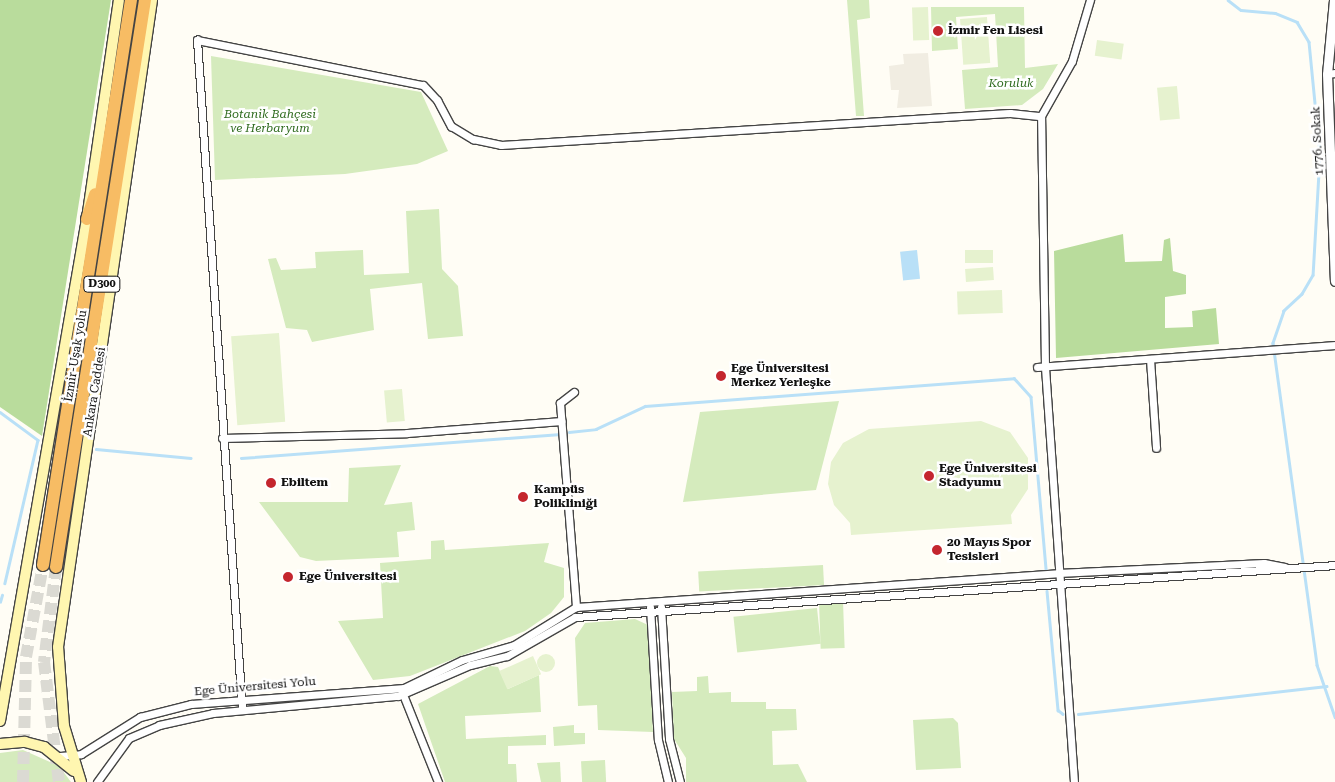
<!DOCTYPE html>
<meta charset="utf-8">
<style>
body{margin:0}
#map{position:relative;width:1335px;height:782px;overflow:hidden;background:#fffdf5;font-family:"Roboto Serif",serif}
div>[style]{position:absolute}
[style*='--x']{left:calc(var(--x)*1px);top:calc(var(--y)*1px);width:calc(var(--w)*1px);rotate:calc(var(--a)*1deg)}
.green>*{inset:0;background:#d5ebbd;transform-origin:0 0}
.forest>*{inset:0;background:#b9dc9c}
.pitch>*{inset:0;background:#e6f2cf;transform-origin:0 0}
.round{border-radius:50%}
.plaza>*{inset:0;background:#f1ede2}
.water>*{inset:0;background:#b9e0f7;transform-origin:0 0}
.stream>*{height:2.5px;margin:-1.25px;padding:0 1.25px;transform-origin:1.25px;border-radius:1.25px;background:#b9e0f7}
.trunk-tunnel>*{height:12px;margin-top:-6px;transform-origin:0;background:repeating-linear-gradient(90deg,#dbdad3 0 12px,transparent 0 18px)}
.roads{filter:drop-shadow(1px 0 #444) drop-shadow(-1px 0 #444) drop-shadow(0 1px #444) drop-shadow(0 -1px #444)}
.minor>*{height:7px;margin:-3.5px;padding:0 3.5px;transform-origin:3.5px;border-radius:3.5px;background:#fff}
.tertiary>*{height:9px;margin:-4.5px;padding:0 4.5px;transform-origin:4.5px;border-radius:4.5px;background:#fff}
.secondary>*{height:10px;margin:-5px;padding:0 5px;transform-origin:5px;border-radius:5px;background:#fff6b0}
.trunk>*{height:12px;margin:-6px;padding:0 6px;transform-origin:6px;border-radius:6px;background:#f7bc64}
.dots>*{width:14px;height:14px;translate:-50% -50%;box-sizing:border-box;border:2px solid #fff;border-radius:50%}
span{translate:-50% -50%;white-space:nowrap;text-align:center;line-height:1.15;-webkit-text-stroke:5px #fff;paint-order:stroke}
.shield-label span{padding:1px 4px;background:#fff;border:1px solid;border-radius:4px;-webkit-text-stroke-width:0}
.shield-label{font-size:11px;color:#111;font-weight:700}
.poi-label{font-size:12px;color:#111;font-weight:700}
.left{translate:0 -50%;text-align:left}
.park-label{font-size:12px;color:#2f6b1f;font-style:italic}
.street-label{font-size:12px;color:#111}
</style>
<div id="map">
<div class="green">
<div style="clip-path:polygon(847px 0,869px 0,870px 18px,857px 20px,864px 116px,856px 116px)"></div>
<div style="clip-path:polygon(931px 7px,1024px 7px,1025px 68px,1058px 64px,1043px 89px,1022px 105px,965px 109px,962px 70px,998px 67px,995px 14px,956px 17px,958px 49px,932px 51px)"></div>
<div style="clip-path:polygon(211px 56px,421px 92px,448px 151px,417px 164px,345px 174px,215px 180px)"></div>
<div style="clip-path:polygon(439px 209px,442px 269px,458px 286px,463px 336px,428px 339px,422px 283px,370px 289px,374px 330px,312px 342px,307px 330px,286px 328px,268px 259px,276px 258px,281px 270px,316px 268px,315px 252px,363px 250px,364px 275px,409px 273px,406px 211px)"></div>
<div style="clip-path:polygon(839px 401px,816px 490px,683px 502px,700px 412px)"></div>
<div style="clip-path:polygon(401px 465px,384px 505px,412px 502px,415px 530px,397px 532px,399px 557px,316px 561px,300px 557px,259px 502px,348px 502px,349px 468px)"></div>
<div style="clip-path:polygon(444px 540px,445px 550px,549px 543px,544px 562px,564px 568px,564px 597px,551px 613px,525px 631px,410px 676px,373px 680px,338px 621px,383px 618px,380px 563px,431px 559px,431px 541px)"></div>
<div style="left:823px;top:565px;width:20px;height:125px;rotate:87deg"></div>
<div style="left:843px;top:601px;width:47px;height:24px;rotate:88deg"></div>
<div style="left:817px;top:608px;width:36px;height:84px;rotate:84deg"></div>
<div style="clip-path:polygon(635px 619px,648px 625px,653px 732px,598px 730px,597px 705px,578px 706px,575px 638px,585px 623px)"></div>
<div style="clip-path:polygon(490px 666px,498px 667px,508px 689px,539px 675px,541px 712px,465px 716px,466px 739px,546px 735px,546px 727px,546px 745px,508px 746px,508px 764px,516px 764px,517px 782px,445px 782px,418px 704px)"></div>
<div style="clip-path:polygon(708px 676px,709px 693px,731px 692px,731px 702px,766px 702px,766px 709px,796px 709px,797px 730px,772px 731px,773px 765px,798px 764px,807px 782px,686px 782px,686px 758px,674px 739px,672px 692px,697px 691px,697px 677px)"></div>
<div style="clip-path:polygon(953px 718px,958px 723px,961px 768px,916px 770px,913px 720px)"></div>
<div style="clip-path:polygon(574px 725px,574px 733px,585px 733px,585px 744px,554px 746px,553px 727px)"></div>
<div style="clip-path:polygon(23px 750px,59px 766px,71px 782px,0 782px,0 753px)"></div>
<div style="left:605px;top:760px;width:22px;height:24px;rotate:87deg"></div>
<div style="clip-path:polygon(560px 762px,561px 782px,541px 782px,537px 763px)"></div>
</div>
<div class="forest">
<div style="clip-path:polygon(0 0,111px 0,42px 436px,0 407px)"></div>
<div style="clip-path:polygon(1123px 234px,1125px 262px,1162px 261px,1164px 240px,1170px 238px,1173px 271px,1186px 275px,1186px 294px,1165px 297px,1165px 328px,1193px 327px,1192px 311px,1216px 308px,1219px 344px,1056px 358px,1054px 251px)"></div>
</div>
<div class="pitch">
<div style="left:928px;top:7px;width:33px;height:16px;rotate:88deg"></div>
<div style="left:987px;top:17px;width:46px;height:27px;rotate:86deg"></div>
<div style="left:1097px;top:40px;width:27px;height:16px;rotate:8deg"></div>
<div style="left:1177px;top:86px;width:33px;height:20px;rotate:85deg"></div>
<div style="left:965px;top:250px;width:28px;height:13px"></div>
<div style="left:993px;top:267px;width:13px;height:28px;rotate:86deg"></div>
<div style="left:1002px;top:290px;width:23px;height:45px;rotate:88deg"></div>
<div style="left:279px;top:333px;width:89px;height:48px;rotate:86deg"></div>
<div style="left:402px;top:389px;width:32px;height:18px;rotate:85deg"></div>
<div style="clip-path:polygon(981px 421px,1010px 432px,1028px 458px,1028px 489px,1011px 515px,1012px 524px,851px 535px,850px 523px,834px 505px,828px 484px,831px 462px,843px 443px,869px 429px)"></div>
<div class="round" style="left:537px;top:654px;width:18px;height:18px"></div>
<div style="left:533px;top:656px;width:20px;height:37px;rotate:66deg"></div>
</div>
<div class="plaza">
<div style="clip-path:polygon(928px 53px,932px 106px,897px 108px,899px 90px,891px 90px,889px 66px,904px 64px,903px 54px)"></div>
</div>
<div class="water">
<div style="left:917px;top:250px;width:29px;height:17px;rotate:84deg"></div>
</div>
<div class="stream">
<div style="--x:1228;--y:0;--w:16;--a:38"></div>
<div style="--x:1241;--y:10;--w:34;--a:5"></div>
<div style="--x:1275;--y:13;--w:24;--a:22"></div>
<div style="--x:1297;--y:22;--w:23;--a:59"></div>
<div style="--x:1309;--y:42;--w:114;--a:84.4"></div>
<div style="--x:1320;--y:155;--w:120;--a:93.3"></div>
<div style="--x:1313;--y:275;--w:22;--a:120"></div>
<div style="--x:1302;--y:294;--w:25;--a:137"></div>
<div style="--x:1284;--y:311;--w:34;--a:109"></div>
<div style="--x:1273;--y:343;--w:325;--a:82.2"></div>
<div style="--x:1317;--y:665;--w:55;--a:70.9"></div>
<div style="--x:0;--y:412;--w:47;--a:36.4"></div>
<div style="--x:38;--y:440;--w:147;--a:103"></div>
<div style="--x:569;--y:432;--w:27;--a:-6"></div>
<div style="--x:596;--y:429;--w:54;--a:-25.1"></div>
<div style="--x:645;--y:406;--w:370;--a:-4.3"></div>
<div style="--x:1014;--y:378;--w:25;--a:48"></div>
<div style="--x:1031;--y:397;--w:173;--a:85"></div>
<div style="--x:96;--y:449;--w:95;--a:5.4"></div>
<div style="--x:241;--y:458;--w:317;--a:-4.3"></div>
<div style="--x:1047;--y:591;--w:120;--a:84.7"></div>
<div style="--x:1058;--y:710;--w:6;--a:39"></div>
<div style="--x:0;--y:602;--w:7;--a:-74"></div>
<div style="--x:1078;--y:714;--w:250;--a:-6.4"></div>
</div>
<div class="trunk-tunnel">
<div style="--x:56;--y:567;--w:96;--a:97.2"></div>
<div style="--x:44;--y:662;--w:121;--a:82.9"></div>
<div style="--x:23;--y:782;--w:125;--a:-88.6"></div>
<div style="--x:26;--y:657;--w:94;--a:-79.5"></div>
</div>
<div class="roads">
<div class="minor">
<div style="--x:1327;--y:74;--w:8;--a:-7"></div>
<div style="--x:1150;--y:359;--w:89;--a:86.1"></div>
<div style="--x:1037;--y:367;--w:299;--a:-4.2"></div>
<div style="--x:574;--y:392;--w:18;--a:142"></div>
<div style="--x:560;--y:403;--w:205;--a:85.5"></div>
<div style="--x:222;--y:438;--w:185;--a:-1.5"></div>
<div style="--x:407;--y:433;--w:155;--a:-4.4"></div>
<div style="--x:650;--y:607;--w:133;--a:86.6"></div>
<div style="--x:658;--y:740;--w:43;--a:76.6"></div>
<div style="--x:661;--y:607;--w:132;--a:86.5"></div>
<div style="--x:669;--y:739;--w:44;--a:75.7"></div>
<div style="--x:404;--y:688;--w:64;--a:-25.8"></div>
<div style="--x:462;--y:660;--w:54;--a:-16.1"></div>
<div style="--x:514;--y:645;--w:73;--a:-31.5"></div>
<div style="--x:576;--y:607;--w:483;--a:-4"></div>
<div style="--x:1058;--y:573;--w:206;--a:-2.8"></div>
<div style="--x:1264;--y:563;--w:21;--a:11"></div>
<div style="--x:402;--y:692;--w:97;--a:68.2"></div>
<div style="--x:242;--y:710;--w:672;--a:-93.84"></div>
<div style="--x:197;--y:40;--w:230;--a:11.3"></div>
<div style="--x:423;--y:85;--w:21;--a:47"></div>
<div style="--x:437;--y:100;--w:30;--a:62"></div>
<div style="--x:451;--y:126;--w:26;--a:31"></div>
<div style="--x:473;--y:139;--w:29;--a:12"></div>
<div style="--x:501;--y:145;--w:510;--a:-3.6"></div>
<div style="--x:1010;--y:113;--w:31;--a:6"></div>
<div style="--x:60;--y:756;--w:21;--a:-5"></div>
<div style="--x:81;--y:754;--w:70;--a:-32.1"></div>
<div style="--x:140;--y:717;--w:53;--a:-14.3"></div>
<div style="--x:191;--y:704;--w:214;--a:-4.3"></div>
<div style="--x:97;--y:782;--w:54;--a:-54"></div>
<div style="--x:129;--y:738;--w:33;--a:-23"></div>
<div style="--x:159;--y:725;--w:55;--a:-12.5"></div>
<div style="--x:213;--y:713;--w:186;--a:-5.3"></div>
<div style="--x:398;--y:696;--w:78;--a:-23.3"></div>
<div style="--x:470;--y:665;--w:38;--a:-14"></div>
<div style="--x:507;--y:656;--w:78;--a:-29.8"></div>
<div style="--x:575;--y:617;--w:762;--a:-3.91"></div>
<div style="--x:1074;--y:782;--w:417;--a:-94"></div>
<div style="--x:1045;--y:366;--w:250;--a:-90.9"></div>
<div style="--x:1041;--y:116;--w:63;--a:-60.6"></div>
<div style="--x:1072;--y:61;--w:64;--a:-73.6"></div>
</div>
<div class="tertiary">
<div style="--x:1334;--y:0;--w:74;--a:95.4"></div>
<div style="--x:1327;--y:74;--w:207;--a:87.8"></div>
</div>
<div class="secondary">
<div style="--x:0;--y:721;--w:509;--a:-80.17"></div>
<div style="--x:87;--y:219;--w:221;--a:-81.7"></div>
<div style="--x:0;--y:744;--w:25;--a:-5"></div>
<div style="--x:25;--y:742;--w:20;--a:15"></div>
<div style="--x:44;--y:747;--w:38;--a:39"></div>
<div style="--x:81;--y:782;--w:59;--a:-106.9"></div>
<div style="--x:64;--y:726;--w:79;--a:-94.3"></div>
<div style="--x:58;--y:647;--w:654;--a:-81.73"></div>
</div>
<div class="trunk">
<div style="--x:87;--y:219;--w:26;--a:-72"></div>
<div style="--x:43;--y:565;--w:572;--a:-81.15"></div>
<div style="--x:56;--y:567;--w:574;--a:-81.08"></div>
</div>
</div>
<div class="dots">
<div style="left:938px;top:31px;background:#c4262e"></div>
<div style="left:721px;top:376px;background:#c4262e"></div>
<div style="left:929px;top:476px;background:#c4262e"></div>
<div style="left:271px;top:483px;background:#c4262e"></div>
<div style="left:523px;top:497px;background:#c4262e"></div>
<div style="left:937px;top:550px;background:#c4262e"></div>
<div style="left:288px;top:577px;background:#c4262e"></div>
</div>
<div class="shield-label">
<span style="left:102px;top:284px">D300</span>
</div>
<div class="poi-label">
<span class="left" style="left:948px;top:31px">İzmir Fen Lisesi</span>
<span class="left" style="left:731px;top:376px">Ege Üniversitesi<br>Merkez Yerleşke</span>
<span class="left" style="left:939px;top:476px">Ege Üniversitesi<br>Stadyumu</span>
<span class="left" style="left:281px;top:483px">Ebiltem</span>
<span class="left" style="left:534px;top:497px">Kampüs<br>Polikliniği</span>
<span class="left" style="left:947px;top:550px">20 Mayıs Spor<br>Tesisleri</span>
<span class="left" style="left:299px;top:577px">Ege Üniversitesi</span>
</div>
<div class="park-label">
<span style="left:1011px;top:84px">Koruluk</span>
<span style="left:270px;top:122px">Botanik Bahçesi<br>ve Herbaryum</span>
</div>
<div class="street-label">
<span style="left:1318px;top:141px;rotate:-93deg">1776. Sokak</span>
<span style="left:76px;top:356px;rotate:-81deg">İzmir-Uşak yolu</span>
<span style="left:95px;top:392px;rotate:-81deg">Ankara Caddesi</span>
<span style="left:255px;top:687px;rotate:-5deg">Ege Üniversitesi Yolu</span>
</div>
</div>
